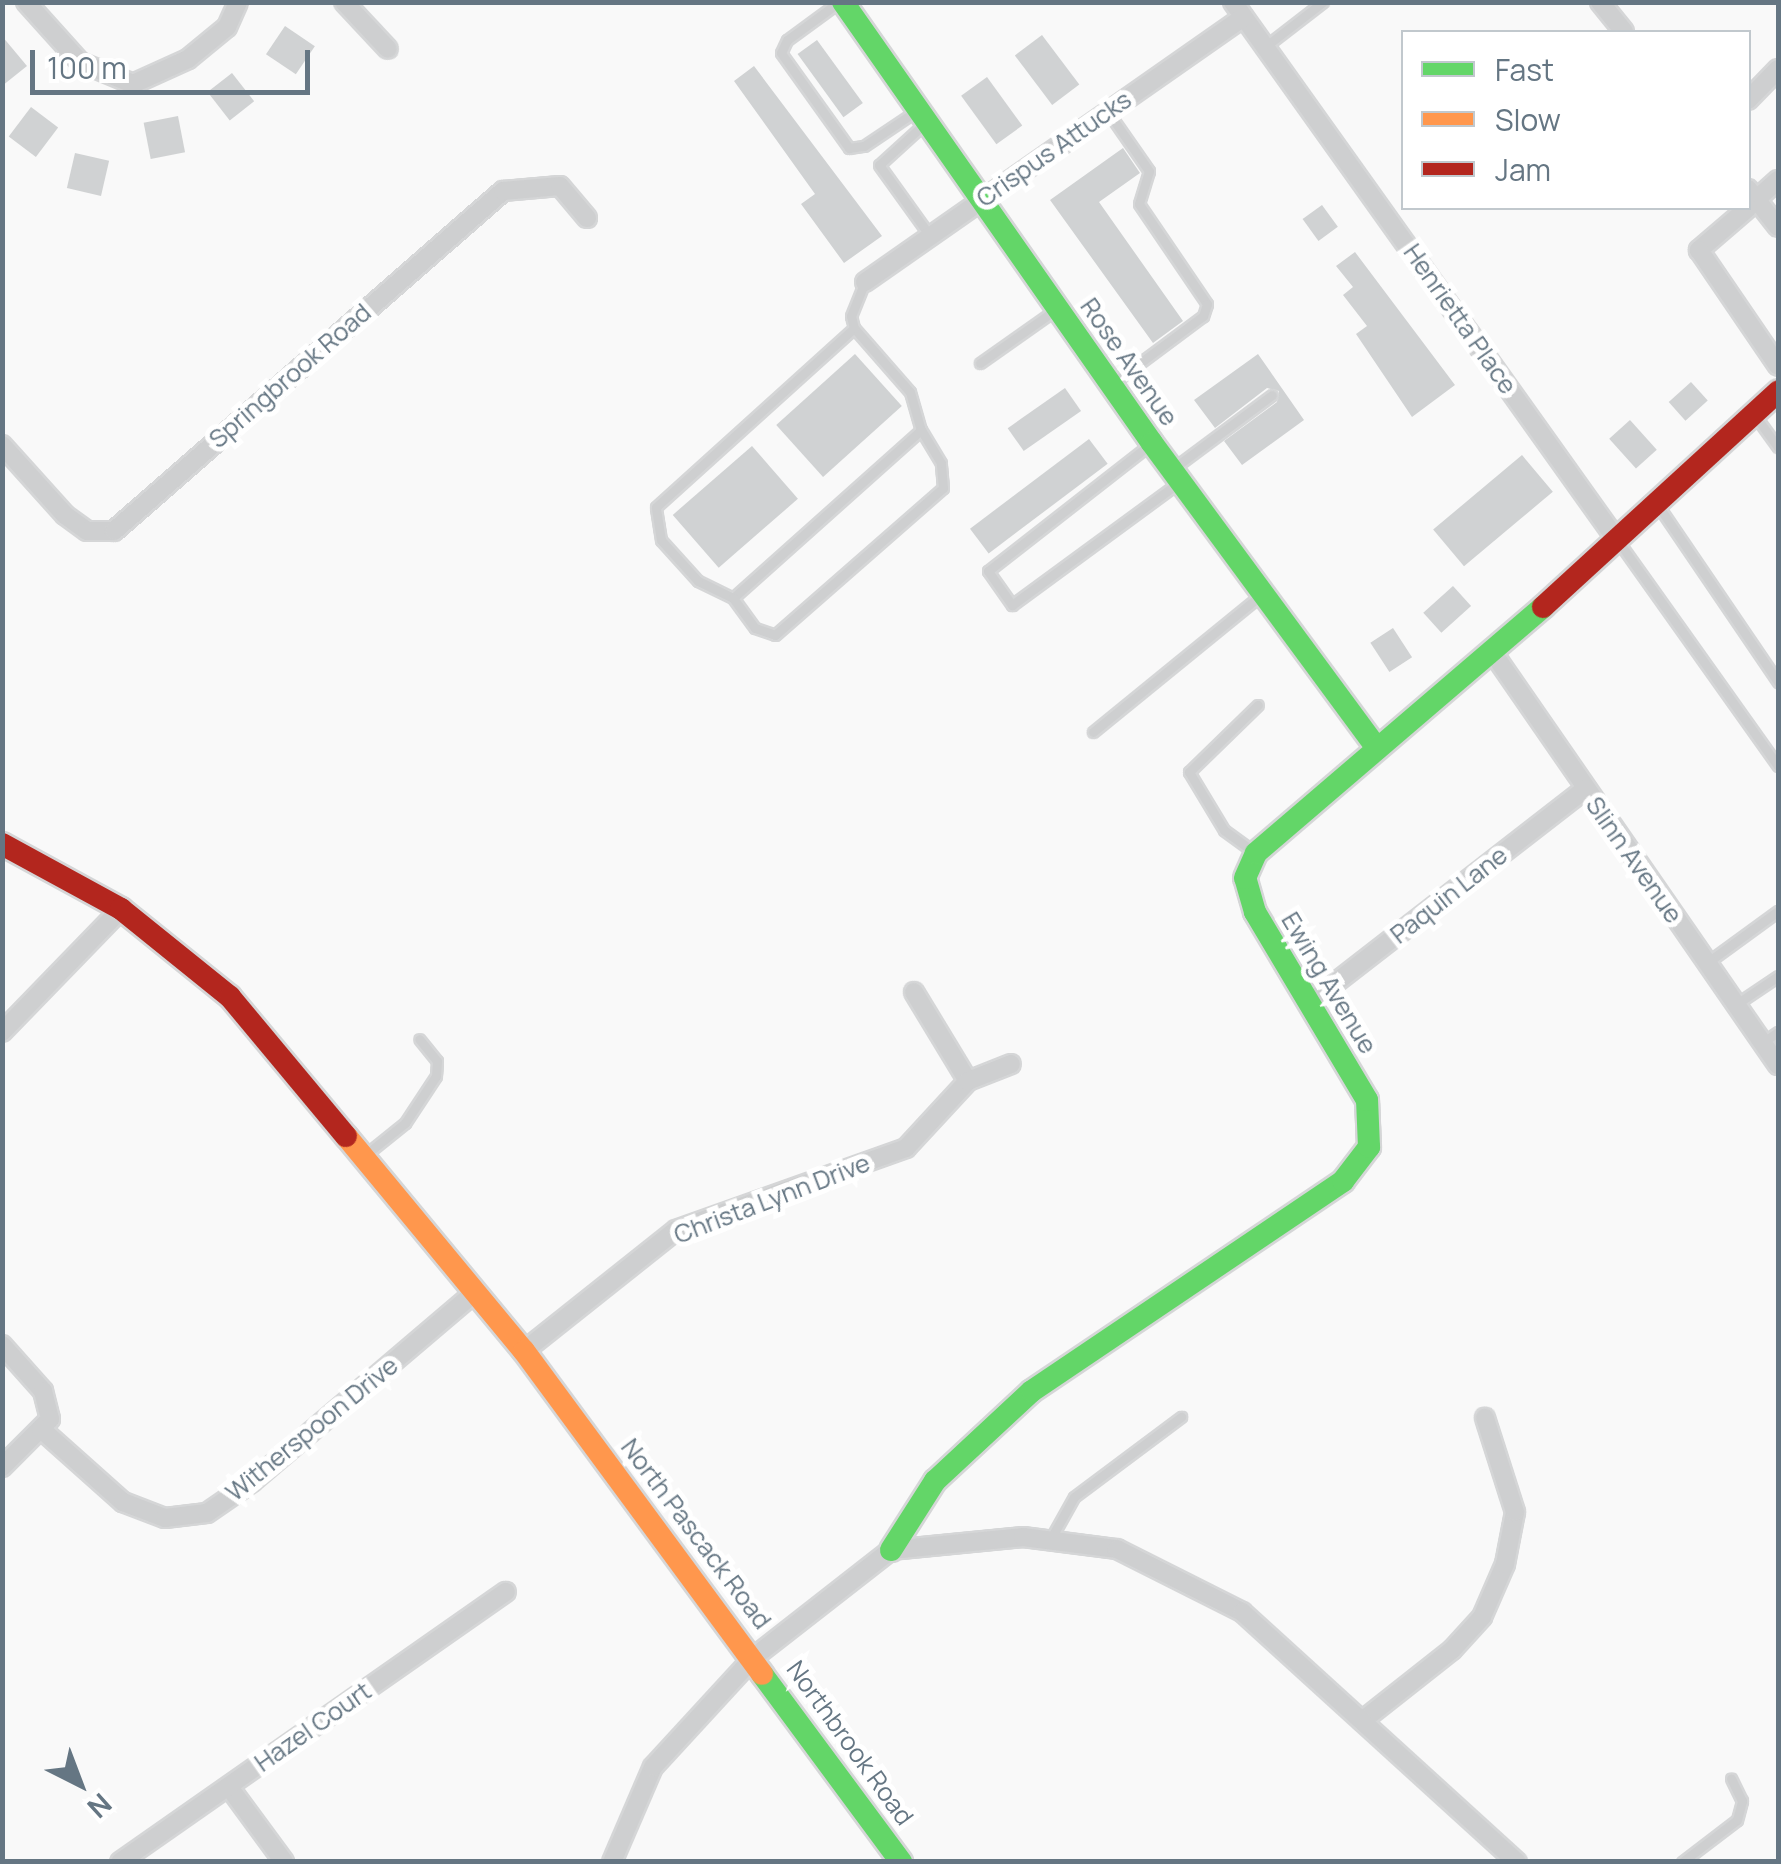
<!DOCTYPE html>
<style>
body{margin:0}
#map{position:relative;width:1781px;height:1864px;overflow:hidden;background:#f9f9f9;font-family:Manrope,sans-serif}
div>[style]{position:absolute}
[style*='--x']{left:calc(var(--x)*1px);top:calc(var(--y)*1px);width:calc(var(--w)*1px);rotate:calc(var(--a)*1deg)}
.building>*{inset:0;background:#d0d2d3;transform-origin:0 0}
.roads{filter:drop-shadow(2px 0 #d5d6d7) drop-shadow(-2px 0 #d5d6d7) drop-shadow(0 2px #d5d6d7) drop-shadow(0 -2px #d5d6d7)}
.lane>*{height:9px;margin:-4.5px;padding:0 4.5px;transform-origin:4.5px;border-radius:4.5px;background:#cecfd0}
.street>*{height:18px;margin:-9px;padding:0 9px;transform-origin:9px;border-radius:9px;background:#cecfd0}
.fast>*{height:22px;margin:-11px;padding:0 11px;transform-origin:11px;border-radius:11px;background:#63d668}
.slow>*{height:22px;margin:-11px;padding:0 11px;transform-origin:11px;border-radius:11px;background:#ff974d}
.jam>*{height:22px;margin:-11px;padding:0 11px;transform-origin:11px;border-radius:11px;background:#b3261e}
span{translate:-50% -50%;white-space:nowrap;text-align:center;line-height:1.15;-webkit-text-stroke:10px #fff;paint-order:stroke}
.street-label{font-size:25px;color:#657683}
.frame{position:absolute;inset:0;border:5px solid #657683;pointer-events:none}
.legend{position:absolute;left:1401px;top:30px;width:350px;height:180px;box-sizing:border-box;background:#fff;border:2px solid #c1c8cd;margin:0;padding:12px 18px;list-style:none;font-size:30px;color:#657683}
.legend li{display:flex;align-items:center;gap:20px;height:50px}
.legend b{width:50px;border:2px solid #c1c8cd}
.north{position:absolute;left:30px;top:1734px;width:100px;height:100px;-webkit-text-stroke:8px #fff;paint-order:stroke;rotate:138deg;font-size:28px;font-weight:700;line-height:40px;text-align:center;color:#657683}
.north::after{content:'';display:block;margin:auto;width:35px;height:45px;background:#657683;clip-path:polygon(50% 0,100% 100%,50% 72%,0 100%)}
.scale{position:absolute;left:30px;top:50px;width:280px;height:45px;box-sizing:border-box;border:5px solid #657683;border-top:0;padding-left:12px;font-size:30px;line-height:35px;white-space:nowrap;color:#657683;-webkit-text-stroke:8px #fff;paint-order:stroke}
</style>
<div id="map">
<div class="building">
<div style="left:285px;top:26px;width:36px;height:34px;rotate:34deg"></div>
<div style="left:1042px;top:35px;width:62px;height:34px;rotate:53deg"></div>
<div style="clip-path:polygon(2px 36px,27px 66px,2px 86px)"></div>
<div style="left:817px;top:40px;width:78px;height:24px;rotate:54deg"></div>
<div style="clip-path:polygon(754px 66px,882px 236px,844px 263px,801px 204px,815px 194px,734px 81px)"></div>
<div style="left:232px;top:73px;width:36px;height:31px;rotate:52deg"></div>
<div style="left:987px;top:77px;width:60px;height:32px;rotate:54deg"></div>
<div style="left:31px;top:107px;width:34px;height:37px;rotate:37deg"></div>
<div style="left:178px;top:116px;width:37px;height:35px;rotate:79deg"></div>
<div style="clip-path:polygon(1123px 148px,1140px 173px,1099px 202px,1183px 321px,1153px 343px,1050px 200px)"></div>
<div style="left:75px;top:153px;width:35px;height:36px;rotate:13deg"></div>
<div style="left:1322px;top:205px;width:27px;height:24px;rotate:54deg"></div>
<div style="clip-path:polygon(1355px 252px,1455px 385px,1412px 417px,1356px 334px,1367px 326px,1343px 295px,1353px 287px,1336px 266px)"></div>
<div style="left:855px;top:354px;width:70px;height:106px;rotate:48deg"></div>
<div style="clip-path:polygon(1258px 354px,1304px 420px,1242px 465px,1224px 441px,1277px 402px,1279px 391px,1267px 388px,1215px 428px,1194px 400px)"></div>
<div style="left:1691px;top:382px;width:25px;height:30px;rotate:48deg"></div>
<div style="left:1065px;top:388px;width:28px;height:70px;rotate:55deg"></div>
<div style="left:1630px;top:420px;width:40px;height:28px;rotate:48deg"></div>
<div style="left:1089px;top:439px;width:31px;height:149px;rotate:53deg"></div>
<div style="left:752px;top:446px;width:70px;height:105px;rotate:49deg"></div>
<div style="left:1522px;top:455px;width:48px;height:116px;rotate:50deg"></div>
<div style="left:1453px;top:586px;width:27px;height:40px;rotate:48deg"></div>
<div style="left:1393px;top:628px;width:35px;height:27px;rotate:57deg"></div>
</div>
<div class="roads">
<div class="lane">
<div style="--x:839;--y:2;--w:64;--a:143.8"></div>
<div style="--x:787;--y:40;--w:14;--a:115"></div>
<div style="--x:781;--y:53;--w:117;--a:54.4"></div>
<div style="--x:849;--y:148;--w:15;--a:-8"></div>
<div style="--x:864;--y:146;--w:63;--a:-33.9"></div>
<div style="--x:1266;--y:46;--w:72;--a:-37.7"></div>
<div style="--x:1108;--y:112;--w:72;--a:55.2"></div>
<div style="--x:1149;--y:171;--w:34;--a:107"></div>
<div style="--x:1139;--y:204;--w:121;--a:55.8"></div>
<div style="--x:1207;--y:304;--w:13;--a:108"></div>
<div style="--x:1203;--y:316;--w:112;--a:143.3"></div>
<div style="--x:923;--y:125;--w:59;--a:137.7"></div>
<div style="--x:879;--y:165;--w:87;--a:54.3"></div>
<div style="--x:854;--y:328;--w:85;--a:48.8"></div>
<div style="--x:910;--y:392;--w:40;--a:74"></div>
<div style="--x:921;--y:430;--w:252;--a:138.2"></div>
<div style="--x:733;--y:598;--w:39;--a:-154"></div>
<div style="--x:698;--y:581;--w:55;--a:-132.1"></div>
<div style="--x:661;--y:540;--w:33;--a:-99"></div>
<div style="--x:656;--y:507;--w:267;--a:-42.1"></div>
<div style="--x:854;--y:328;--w:12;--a:-104"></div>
<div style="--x:851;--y:316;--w:37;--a:-68"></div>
<div style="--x:980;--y:363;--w:92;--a:-35.2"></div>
<div style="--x:1756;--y:417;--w:37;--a:54"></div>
<div style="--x:1148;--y:446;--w:203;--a:142"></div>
<div style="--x:988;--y:571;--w:42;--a:54.8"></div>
<div style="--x:1012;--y:605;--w:206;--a:-36.3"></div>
<div style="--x:1174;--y:468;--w:122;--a:-36.7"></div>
<div style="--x:1659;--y:507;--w:212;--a:55.8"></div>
<div style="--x:1618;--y:541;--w:276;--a:54.6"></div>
<div style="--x:733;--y:598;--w:37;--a:54"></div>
<div style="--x:755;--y:628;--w:21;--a:19"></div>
<div style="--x:775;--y:635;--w:223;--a:-41.2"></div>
<div style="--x:943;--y:488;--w:25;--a:-95"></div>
<div style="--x:941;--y:463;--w:39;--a:-121"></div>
<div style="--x:1093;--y:732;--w:217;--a:-39.2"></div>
<div style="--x:1254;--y:852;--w:37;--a:-144"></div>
<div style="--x:1224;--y:830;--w:68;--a:-121.1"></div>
<div style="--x:1189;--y:772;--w:96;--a:-44.2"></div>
<div style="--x:1708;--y:962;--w:87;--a:-36.1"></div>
<div style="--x:1735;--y:1005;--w:52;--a:-34"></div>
<div style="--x:1762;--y:1043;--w:19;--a:-35"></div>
<div style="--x:364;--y:1156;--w:53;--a:-38.8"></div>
<div style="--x:405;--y:1123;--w:56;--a:-56.6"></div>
<div style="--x:436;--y:1076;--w:15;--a:-86"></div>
<div style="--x:437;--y:1061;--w:28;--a:-129"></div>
<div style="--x:1050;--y:1540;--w:49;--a:-60.8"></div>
<div style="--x:1074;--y:1497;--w:134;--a:-36.8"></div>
<div style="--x:1682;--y:1862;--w:69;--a:-37.4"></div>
<div style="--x:1737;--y:1820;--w:20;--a:-75"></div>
<div style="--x:1742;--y:1801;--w:25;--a:-116"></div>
</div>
<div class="street">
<div style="--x:26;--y:2;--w:81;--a:48"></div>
<div style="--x:80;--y:62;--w:57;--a:22.5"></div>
<div style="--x:133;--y:84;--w:60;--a:-24.4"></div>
<div style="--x:188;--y:59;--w:50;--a:-39.4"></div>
<div style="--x:227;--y:27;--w:27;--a:-66"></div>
<div style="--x:344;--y:2;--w:64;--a:46.9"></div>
<div style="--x:1233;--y:2;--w:660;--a:54.5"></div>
<div style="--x:1600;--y:2;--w:38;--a:51"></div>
<div style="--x:1748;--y:100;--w:43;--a:-45.9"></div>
<div style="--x:1748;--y:189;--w:48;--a:51.7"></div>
<div style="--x:1749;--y:206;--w:39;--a:-42"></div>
<div style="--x:1748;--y:208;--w:65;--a:139.4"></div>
<div style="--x:1699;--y:250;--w:140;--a:55.7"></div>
<div style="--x:865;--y:282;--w:462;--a:-35"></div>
<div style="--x:2;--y:445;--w:94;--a:48"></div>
<div style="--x:65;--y:515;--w:27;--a:36"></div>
<div style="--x:87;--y:531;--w:27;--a:0"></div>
<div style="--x:114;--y:531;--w:517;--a:-41.15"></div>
<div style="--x:503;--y:191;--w:57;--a:-5"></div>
<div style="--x:560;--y:186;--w:42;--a:49.8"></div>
<div style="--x:1493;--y:653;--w:501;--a:55.33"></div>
<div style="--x:914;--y:992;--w:104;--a:58.8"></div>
<div style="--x:1312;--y:1001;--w:346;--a:-37.8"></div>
<div style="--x:2;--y:1032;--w:171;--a:-45.9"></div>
<div style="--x:2;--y:1345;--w:62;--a:48.3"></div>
<div style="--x:43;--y:1391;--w:29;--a:76"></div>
<div style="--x:50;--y:1419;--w:68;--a:135"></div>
<div style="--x:524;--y:1351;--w:194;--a:-38.5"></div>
<div style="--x:676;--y:1230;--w:244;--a:-19.6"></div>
<div style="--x:906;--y:1148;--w:91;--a:-47.2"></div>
<div style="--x:968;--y:1081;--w:46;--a:-21.6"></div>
<div style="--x:41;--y:1429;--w:110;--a:41.7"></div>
<div style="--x:123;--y:1502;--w:45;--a:20.9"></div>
<div style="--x:165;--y:1518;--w:42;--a:-6.8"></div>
<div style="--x:207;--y:1513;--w:55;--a:-34.6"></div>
<div style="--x:252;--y:1482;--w:290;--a:-40.4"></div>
<div style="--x:1362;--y:1721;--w:115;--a:-38.3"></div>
<div style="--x:1452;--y:1650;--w:45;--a:-47.7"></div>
<div style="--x:1482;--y:1617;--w:58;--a:-66.5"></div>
<div style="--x:1505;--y:1564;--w:53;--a:-79.1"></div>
<div style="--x:1515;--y:1512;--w:99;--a:-107.7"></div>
<div style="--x:229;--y:1787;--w:93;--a:53.7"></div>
<div style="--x:120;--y:1862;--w:471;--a:-35"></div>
<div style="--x:612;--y:1862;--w:103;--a:-66.7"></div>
<div style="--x:653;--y:1767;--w:149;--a:-47.4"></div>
<div style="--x:754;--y:1657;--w:174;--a:-38"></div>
<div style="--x:891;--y:1550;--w:133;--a:-5.6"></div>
<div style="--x:1023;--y:1537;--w:95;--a:7.3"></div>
<div style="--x:1117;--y:1549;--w:140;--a:26.7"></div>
<div style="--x:1242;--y:1612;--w:372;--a:42.3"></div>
</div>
<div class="fast">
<div style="--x:843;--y:2;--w:538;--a:54.98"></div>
<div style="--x:1152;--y:443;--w:379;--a:53.6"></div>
<div style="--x:891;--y:1550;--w:82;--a:-57.5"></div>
<div style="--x:935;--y:1481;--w:132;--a:-42.9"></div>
<div style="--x:1032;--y:1391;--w:375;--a:-34"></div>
<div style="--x:1343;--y:1181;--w:43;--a:-52.6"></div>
<div style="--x:1369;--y:1147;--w:47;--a:-92.4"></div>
<div style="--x:1367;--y:1100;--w:219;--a:-120.8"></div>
<div style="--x:1255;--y:912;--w:35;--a:-106"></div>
<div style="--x:1245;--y:878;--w:27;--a:-66"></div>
<div style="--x:1256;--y:853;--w:378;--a:-40.6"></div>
<div style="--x:762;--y:1674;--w:234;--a:53.5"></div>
</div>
<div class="slow">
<div style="--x:346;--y:1136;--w:279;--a:50.4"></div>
<div style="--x:524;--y:1351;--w:401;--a:53.6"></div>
</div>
<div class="jam">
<div style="--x:1543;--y:607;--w:319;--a:-42.5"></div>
<div style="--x:2;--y:844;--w:136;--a:28.6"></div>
<div style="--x:121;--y:909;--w:140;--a:38.9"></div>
<div style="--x:230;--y:997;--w:181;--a:50.2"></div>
</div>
</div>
<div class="street-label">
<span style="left:1054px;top:149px;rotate:-35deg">Crispus Attucks</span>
<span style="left:1460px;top:319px;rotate:55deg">Henrietta Place</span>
<span style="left:1129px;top:362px;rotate:55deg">Rose Avenue</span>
<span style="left:290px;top:376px;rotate:-41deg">Springbrook Road</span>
<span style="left:1634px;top:860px;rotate:55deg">Slinn Avenue</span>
<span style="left:1449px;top:895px;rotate:-38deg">Paquin Lane</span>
<span style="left:1329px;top:983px;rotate:59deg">Ewing Avenue</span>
<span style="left:772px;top:1199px;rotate:-21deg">Christa Lynn Drive</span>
<span style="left:312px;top:1429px;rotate:-39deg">Witherspoon Drive</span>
<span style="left:696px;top:1534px;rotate:53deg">North Pascack Road</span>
<span style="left:313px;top:1727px;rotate:-35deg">Hazel Court</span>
<span style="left:850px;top:1743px;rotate:54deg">Northbrook Road</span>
</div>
<div class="frame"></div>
<ul class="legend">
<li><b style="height:12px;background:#63d668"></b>Fast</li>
<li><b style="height:12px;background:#ff974d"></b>Slow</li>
<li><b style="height:12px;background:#b3261e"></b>Jam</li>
</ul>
<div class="north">N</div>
<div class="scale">100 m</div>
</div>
